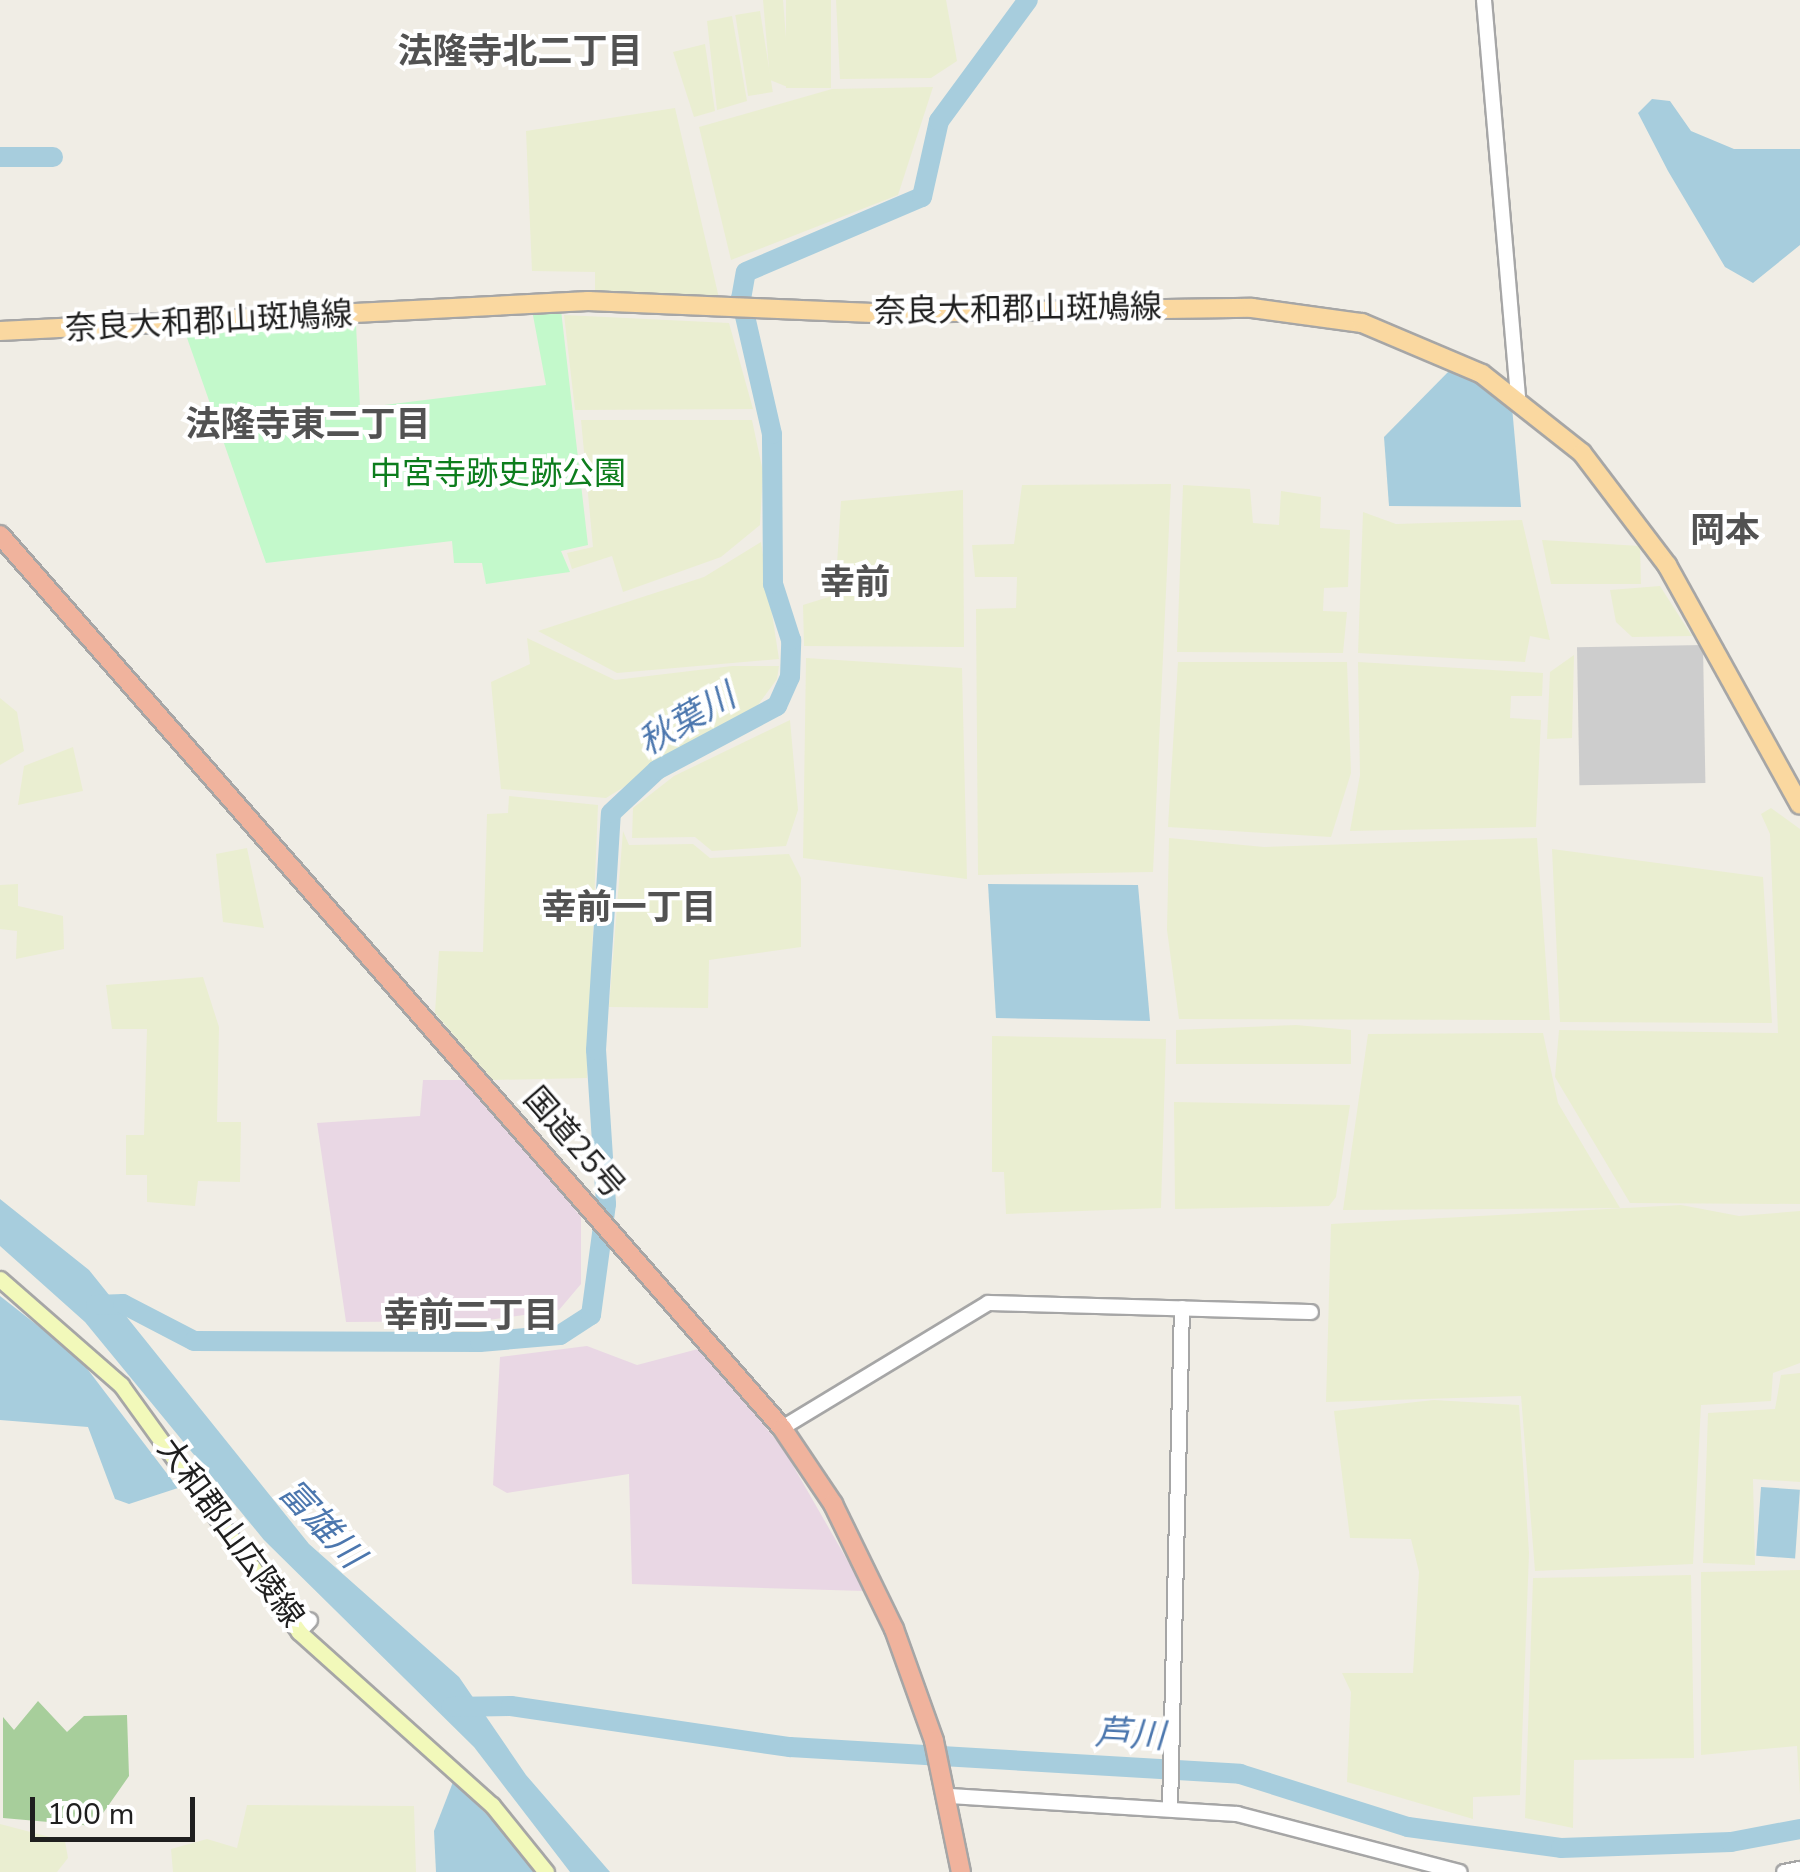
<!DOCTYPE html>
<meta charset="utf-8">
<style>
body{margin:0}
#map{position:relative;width:1800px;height:1872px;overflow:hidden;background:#f0ede5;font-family:"Nunito Sans","Noto Sans JP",sans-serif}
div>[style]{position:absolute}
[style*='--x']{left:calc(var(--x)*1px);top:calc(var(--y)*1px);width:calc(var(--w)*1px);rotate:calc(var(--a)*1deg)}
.industrial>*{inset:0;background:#e9d7e4}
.religious>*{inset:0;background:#cdcdcd;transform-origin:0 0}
.farmland>*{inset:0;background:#eaeed1;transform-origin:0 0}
.forest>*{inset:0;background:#a7ce9b}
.park>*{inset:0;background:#c3f9cb}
.water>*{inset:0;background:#a7cddd;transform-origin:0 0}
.river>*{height:20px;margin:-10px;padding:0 10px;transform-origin:10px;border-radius:10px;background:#a7cddd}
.roads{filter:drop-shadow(2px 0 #a6a6a6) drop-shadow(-2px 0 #a6a6a6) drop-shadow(0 2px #a6a6a6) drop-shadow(0 -2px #a6a6a6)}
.tertiary>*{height:14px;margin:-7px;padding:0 7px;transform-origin:7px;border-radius:7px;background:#fff}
.secondary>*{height:15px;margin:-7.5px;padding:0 7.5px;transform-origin:7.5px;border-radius:7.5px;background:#f2f9ba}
.primary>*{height:18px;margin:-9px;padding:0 9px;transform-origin:9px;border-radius:9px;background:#fad8a0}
.trunk>*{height:18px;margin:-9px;padding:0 9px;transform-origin:9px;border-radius:9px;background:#f0b39d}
span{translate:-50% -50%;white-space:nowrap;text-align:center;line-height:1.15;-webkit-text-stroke:8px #fff;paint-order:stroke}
.street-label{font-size:32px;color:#1f1f1f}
.park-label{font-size:32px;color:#0d7d1d}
.neighbourhood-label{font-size:35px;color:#525252;font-weight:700}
.water-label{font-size:35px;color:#4c77ae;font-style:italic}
.scale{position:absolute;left:30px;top:1797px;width:165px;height:45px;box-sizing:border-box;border:5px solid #1f1f1f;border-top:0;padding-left:12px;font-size:30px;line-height:35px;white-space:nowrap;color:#1f1f1f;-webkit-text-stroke:8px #fff;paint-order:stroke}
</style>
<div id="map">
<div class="industrial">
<div style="clip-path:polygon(423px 1080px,469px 1080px,581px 1217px,581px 1284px,559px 1310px,481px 1321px,346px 1322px,317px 1123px,420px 1116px)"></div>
<div style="clip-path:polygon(587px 1346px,637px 1365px,702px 1348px,784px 1450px,865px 1591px,632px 1584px,629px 1474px,507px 1493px,493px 1485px,500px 1357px)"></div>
</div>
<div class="religious">
<div style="left:1703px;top:645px;width:138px;height:126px;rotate:89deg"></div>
</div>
<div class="farmland">
<div style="clip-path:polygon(763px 0,783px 0,790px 88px,770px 80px)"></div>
<div style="left:786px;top:0;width:45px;height:88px"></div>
<div style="clip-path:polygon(836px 0,946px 0,957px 61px,931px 78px,840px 79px)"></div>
<div style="left:760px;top:11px;width:82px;height:25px;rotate:81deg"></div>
<div style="clip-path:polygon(732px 16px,747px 101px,717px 110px,707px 21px)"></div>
<div style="clip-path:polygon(705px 44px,715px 111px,694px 117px,673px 52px)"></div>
<div style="clip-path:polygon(933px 87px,898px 195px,731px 260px,699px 127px,832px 89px)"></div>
<div style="clip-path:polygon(675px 108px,719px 298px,595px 292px,595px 272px,532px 271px,526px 131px)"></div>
<div style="clip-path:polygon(564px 315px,729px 323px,753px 409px,575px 410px)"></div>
<div style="clip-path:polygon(581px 420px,752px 420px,763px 472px,760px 525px,721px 557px,623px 592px,612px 556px,572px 569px,567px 553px,593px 547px)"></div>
<div style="clip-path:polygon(1171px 484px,1153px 872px,978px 875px,976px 609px,1016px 608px,1017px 577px,975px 577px,972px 545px,1014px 544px,1022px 485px)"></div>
<div style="clip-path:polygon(1183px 485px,1250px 489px,1253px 523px,1279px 525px,1281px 491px,1321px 497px,1320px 528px,1350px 530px,1348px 587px,1324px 588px,1323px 611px,1347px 612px,1343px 653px,1177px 652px)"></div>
<div style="clip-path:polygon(963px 490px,964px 647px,804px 646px,803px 605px,835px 595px,841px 501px)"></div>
<div style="clip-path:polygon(1363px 512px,1396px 524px,1522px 520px,1550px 640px,1530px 636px,1525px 662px,1358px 653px)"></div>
<div style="clip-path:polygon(1542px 540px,1640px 546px,1641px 584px,1551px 584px)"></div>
<div style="clip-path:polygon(761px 542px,779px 659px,617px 673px,538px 631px,704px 577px)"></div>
<div style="clip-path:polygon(1660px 586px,1692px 636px,1632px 637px,1616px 622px,1610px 590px)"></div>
<div style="clip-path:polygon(527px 638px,615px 680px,732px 666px,779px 666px,777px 679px,758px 705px,606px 798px,501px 789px,491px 682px,530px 664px)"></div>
<div style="clip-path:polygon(1574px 655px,1572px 738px,1547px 739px,1550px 672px)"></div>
<div style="clip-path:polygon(806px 658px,962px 668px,967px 879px,803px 858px)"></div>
<div style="clip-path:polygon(1178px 662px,1347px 662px,1351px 773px,1331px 837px,1168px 827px)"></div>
<div style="clip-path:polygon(1358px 662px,1543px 673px,1542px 696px,1511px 696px,1510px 718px,1541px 720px,1536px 827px,1350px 831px,1360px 775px)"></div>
<div style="clip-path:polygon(0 698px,17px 712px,24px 751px,0 765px)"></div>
<div style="clip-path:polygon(790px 720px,798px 810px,786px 846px,712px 851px,695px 837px,632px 838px,633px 808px,674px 776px)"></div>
<div style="clip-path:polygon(73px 747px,83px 791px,18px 805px,24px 766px)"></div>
<div style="clip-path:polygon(509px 796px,598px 805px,587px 1078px,492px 1080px,435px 1013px,439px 951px,483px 952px,487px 814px,508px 813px)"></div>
<div style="clip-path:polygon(1771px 808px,1800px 829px,1800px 1204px,1630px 1203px,1555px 1077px,1559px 1030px,1778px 1033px,1770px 834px,1761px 814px)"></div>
<div style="clip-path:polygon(623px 831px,629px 845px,693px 844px,710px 858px,789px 854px,801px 878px,801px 947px,709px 960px,708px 1008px,609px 1007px)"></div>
<div style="clip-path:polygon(1169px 838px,1264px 847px,1537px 838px,1550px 1020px,1179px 1019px,1167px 930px)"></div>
<div style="clip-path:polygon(247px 848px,264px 928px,223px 922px,216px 854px)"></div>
<div style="clip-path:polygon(1552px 849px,1763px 877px,1772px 1023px,1560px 1022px)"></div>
<div style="clip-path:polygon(18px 884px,18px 906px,63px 916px,64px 949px,16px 959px,17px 931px,0 929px,0 885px)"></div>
<div style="clip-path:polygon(203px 977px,219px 1027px,217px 1122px,241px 1122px,240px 1182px,198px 1181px,195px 1206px,147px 1202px,147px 1175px,126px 1175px,126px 1135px,144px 1135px,147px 1029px,112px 1029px,106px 985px)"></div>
<div style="clip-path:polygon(1296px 1025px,1351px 1030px,1351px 1064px,1176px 1064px,1176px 1030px)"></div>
<div style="clip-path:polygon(1543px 1033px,1558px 1103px,1620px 1208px,1343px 1210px,1368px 1034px)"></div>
<div style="clip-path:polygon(992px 1036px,1166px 1039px,1161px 1208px,1006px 1214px,1004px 1172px,992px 1172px)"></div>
<div style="clip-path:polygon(1174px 1102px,1350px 1105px,1336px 1197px,1329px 1206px,1175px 1209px)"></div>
<div style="clip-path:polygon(1681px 1205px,1739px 1216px,1800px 1211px,1800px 1363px,1773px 1373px,1771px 1401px,1701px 1405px,1693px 1564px,1535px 1571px,1521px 1396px,1326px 1402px,1331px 1224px)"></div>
<div style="clip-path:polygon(1800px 1373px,1800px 1482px,1753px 1479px,1755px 1565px,1703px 1563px,1708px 1413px,1775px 1409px,1781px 1375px)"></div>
<div style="clip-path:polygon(1434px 1400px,1519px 1405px,1529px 1553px,1520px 1795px,1473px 1797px,1473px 1819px,1347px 1782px,1351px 1692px,1342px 1673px,1413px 1673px,1419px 1572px,1411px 1539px,1350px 1538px,1334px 1411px)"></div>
<div style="clip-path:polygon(1800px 1570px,1800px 1795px,1797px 1746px,1701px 1755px,1701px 1572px)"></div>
<div style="clip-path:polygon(1691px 1575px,1694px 1758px,1574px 1760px,1573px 1828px,1525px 1818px,1533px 1578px)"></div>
<div style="clip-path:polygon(247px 1805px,414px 1806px,416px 1872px,173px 1872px,171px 1849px,207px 1839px,237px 1848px)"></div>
<div style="clip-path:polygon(0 1824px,65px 1841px,68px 1858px,57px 1872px,0 1872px)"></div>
</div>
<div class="forest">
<div style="clip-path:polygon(38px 1701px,67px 1732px,84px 1716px,127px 1715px,129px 1776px,94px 1826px,3px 1818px,3px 1717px,14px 1730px)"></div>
</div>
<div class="park">
<div style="clip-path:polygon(532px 310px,561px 310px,588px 545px,561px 551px,570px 572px,486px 584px,482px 563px,454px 563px,452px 541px,266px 563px,186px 335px,356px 324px,360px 408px,546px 385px)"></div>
</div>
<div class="water">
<div style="clip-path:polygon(1652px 99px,1670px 101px,1691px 131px,1734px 149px,1800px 149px,1800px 245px,1753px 283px,1725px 267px,1668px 171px,1638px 113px)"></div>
<div style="clip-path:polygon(1452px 368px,1512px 407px,1521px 507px,1389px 506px,1384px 437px)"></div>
<div style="clip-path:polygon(988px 884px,1138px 885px,1150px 1021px,996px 1018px)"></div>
<div style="clip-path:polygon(0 1199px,89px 1270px,309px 1544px,459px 1677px,526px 1775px,610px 1872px,570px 1872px,474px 1747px,264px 1540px,85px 1322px,0 1246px)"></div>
<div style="clip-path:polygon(0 1296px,79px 1358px,178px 1488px,129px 1504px,115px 1499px,88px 1427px,0 1420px)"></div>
<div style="left:1761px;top:1487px;width:39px;height:69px;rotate:4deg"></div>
<div style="clip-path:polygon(453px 1782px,502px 1829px,536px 1872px,436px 1872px,434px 1831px)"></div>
</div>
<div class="river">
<div style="--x:0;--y:157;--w:53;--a:0"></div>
<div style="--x:96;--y:1305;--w:27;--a:-2"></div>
<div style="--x:123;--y:1304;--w:80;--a:27.5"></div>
<div style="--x:194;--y:1341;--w:286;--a:0.2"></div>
<div style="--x:480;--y:1342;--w:80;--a:-5"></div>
<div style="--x:560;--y:1335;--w:37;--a:-33"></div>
<div style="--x:591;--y:1315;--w:112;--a:-82.3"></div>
<div style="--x:606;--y:1204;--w:154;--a:-93.7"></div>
<div style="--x:596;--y:1050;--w:237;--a:-86.4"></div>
<div style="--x:611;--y:813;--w:63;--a:-43.1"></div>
<div style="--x:657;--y:770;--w:136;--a:-28.1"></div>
<div style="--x:777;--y:706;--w:32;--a:-66"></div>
<div style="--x:790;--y:677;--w:37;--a:-88"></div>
<div style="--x:791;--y:640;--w:59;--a:-107.8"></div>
<div style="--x:773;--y:584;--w:150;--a:-90.4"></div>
<div style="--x:772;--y:434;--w:139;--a:-102.9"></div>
<div style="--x:741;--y:299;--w:27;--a:-80"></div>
<div style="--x:746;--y:272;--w:191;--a:-23.1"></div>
<div style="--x:922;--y:197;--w:78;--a:-77.4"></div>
<div style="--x:939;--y:121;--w:150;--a:-53.7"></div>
<div style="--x:451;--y:1707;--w:60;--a:-1"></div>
<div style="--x:511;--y:1706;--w:282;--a:8.4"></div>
<div style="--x:790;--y:1747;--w:451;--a:3.4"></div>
<div style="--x:1240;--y:1774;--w:176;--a:17.5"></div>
<div style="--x:1408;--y:1827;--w:154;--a:7.8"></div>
<div style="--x:1561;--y:1848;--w:170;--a:-2"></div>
<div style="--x:1731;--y:1842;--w:70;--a:-10.7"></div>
</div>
<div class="roads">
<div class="tertiary">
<div style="--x:1484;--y:0;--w:398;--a:85.1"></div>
<div style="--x:782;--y:1428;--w:241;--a:-31.2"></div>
<div style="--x:988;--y:1303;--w:323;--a:1.6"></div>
<div style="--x:299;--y:1632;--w:16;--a:-47"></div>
<div style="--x:949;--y:1796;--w:289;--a:3.6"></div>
<div style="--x:1237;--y:1814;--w:230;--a:14.6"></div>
<div style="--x:1170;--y:1808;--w:500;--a:-88.63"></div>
<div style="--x:1784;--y:1872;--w:16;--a:-11"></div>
</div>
<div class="secondary">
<div style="--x:0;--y:1279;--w:161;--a:41.2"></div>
<div style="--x:121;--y:1385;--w:304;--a:54.2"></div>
<div style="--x:299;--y:1632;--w:259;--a:41.9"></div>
<div style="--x:492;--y:1805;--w:86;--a:51.1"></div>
</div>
<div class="primary">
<div style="--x:0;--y:331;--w:589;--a:-2.92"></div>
<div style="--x:588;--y:301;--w:291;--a:2.4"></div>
<div style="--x:879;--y:313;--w:373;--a:-0.8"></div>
<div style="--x:1252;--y:308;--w:111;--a:7.8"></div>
<div style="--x:1362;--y:323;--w:130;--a:23"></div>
<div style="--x:1482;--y:374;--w:127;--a:38.3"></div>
<div style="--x:1582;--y:453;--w:141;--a:52.8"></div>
<div style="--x:1667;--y:565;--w:274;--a:61"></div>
</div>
<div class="trunk">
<div style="--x:0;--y:535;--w:1187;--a:48.79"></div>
<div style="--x:782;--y:1428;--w:92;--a:56.1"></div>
<div style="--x:833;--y:1504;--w:139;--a:64"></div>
<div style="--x:894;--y:1629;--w:119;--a:70.3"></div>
<div style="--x:934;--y:1741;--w:134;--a:78.4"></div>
</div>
</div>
<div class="street-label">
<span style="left:1018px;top:310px;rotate:-1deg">奈良大和郡山斑鳩線</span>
<span style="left:209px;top:322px;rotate:-3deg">奈良大和郡山斑鳩線</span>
<span style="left:574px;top:1143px;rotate:49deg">国道25号</span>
<span style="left:230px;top:1533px;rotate:54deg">大和郡山広陵線</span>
</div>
<div class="park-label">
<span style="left:498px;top:474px">中宮寺跡史跡公園</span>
</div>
<div class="neighbourhood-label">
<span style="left:520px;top:52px">法隆寺北二丁目</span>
<span style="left:308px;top:425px">法隆寺東二丁目</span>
<span style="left:1725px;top:531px">岡本</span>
<span style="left:855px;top:583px">幸前</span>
<span style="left:629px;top:908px">幸前一丁目</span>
<span style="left:471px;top:1316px">幸前二丁目</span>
</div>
<div class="water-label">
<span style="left:687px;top:720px;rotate:-30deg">秋葉川</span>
<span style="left:321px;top:1524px;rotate:47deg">富雄川</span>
<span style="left:1130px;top:1735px;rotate:3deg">芦川</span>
</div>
<div class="scale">100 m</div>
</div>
